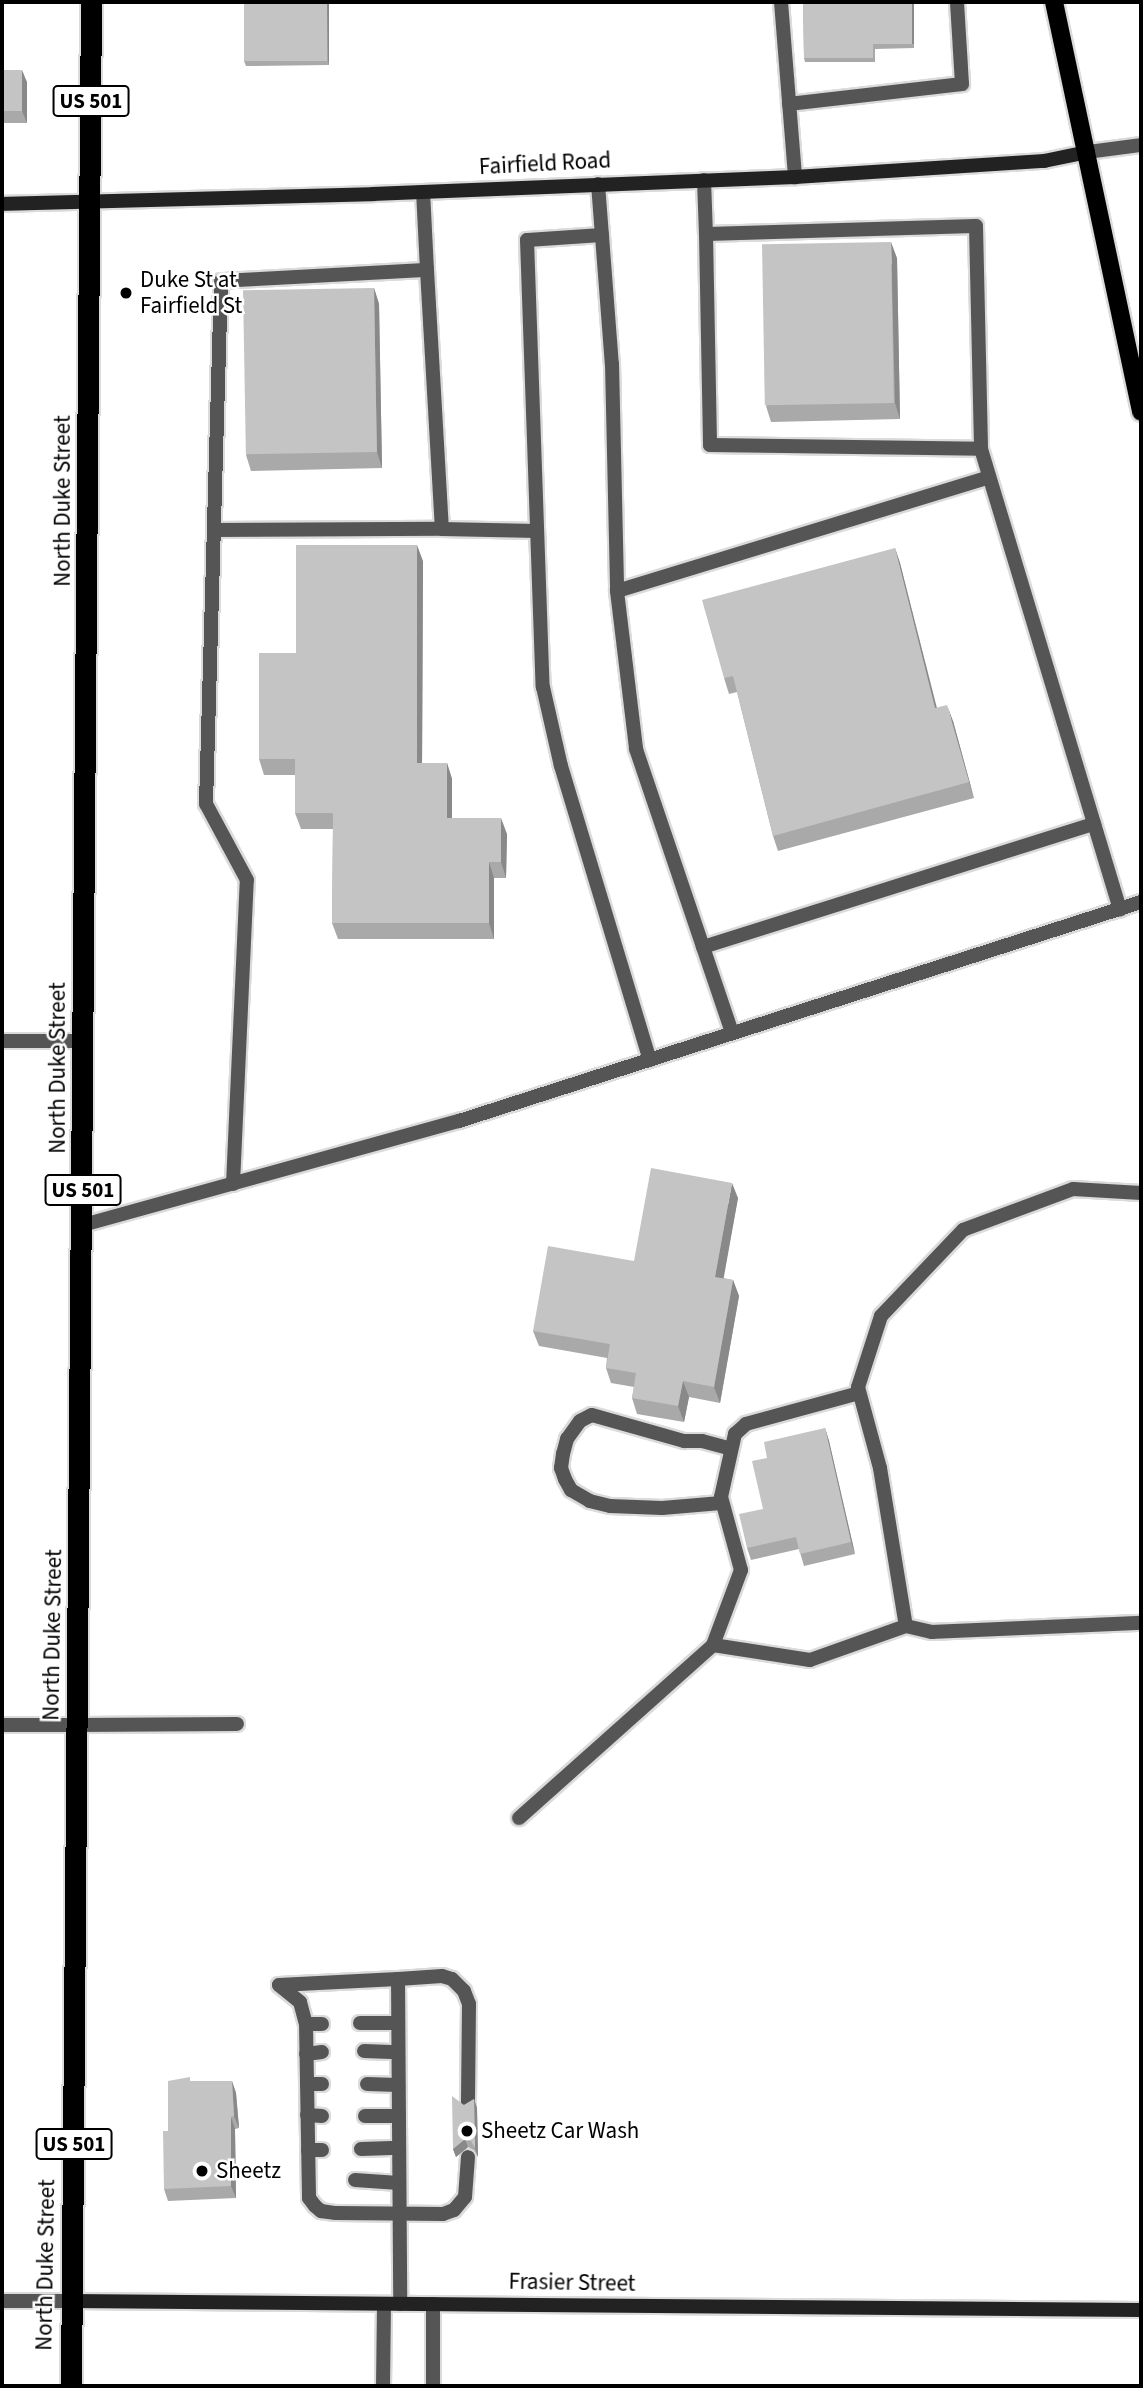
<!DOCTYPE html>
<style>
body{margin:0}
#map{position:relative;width:1143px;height:2388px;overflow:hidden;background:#fff;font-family:"Source Sans 3",sans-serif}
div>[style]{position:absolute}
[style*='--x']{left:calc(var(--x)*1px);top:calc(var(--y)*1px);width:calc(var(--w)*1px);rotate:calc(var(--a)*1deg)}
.roads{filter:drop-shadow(2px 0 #dbdbdb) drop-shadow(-2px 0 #dbdbdb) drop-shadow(0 2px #dbdbdb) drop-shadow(0 -2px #dbdbdb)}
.lane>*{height:14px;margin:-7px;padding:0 7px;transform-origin:7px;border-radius:7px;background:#555}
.street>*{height:14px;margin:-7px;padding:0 7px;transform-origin:7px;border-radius:7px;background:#555}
.secondary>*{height:14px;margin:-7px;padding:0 7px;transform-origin:7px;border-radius:7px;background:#222}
.primary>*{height:18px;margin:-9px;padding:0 9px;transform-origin:9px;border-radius:9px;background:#000}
.highway>*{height:21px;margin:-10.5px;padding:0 10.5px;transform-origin:10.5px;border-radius:10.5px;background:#000}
.wall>*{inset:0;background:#a9a9a9}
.shaded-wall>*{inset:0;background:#898989;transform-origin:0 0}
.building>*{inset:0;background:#c4c4c4;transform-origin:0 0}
.dots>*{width:19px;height:19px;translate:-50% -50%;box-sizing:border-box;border:4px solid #fff;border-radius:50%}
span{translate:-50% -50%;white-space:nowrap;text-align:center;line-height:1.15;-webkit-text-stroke:5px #fff;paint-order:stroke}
.shield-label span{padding:2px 5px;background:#fff;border:2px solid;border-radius:5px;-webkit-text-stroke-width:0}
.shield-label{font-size:21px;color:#000;font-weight:700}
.street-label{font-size:23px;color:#000}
.poi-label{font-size:23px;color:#000}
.left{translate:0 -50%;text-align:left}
.frame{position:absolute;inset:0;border:4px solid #000;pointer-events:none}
</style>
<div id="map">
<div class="roads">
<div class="lane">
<div style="--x:781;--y:2;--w:176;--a:85.4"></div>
<div style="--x:789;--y:104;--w:174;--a:-6.6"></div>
<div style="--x:962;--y:84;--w:82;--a:-93.5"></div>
<div style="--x:1088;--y:152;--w:53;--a:-7.5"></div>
<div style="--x:704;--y:180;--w:54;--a:87.9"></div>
<div style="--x:706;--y:234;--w:270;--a:-1.7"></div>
<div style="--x:976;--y:226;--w:223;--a:88.7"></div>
<div style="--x:981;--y:449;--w:481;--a:73.2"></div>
<div style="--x:598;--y:184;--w:181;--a:85.6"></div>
<div style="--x:612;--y:364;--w:227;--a:88.7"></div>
<div style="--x:617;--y:591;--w:159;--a:83.1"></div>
<div style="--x:636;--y:749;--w:300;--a:71.3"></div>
<div style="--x:706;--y:234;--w:211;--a:88.9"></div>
<div style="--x:710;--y:445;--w:271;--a:0.8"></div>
<div style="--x:602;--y:235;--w:75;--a:176.2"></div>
<div style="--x:527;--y:240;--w:447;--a:88"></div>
<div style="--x:543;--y:687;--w:81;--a:77.2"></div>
<div style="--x:561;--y:766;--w:307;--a:73.2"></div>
<div style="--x:427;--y:270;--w:259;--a:86.7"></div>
<div style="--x:442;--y:529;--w:95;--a:1.2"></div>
<div style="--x:214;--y:530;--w:228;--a:-0.3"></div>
<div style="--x:617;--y:591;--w:389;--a:-17"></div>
<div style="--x:703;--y:947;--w:410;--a:-17.5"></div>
<div style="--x:233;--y:1184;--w:304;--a:-87.4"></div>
<div style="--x:247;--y:880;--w:86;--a:-118.3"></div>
<div style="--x:206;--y:804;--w:523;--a:-88.36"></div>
<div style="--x:221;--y:281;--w:206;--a:-3.1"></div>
<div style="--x:427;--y:270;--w:78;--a:-92.9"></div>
<div style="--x:1141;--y:1193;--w:68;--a:-176.6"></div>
<div style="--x:1073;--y:1189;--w:117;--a:159.6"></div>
<div style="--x:963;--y:1230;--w:119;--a:133.6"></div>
<div style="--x:881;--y:1316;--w:75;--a:107.9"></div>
<div style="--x:858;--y:1387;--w:84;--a:74.8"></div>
<div style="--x:880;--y:1468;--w:160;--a:80.7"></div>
<div style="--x:906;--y:1626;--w:27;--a:13"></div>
<div style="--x:932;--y:1632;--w:209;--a:-2.5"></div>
<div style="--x:83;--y:1225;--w:390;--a:-15.5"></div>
<div style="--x:459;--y:1121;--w:716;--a:-17.8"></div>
<div style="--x:721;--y:1503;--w:59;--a:175.2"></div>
<div style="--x:662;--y:1508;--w:52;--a:-177.8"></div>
<div style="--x:610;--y:1506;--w:21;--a:-166"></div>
<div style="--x:590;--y:1501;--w:22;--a:-150"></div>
<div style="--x:571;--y:1490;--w:13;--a:-119"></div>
<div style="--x:565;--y:1479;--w:12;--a:-110"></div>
<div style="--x:561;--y:1468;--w:14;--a:-82"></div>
<div style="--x:563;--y:1454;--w:16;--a:-75"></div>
<div style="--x:567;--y:1439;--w:22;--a:-54"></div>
<div style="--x:580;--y:1421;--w:13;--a:-27"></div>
<div style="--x:592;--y:1415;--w:96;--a:15.8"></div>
<div style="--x:684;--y:1441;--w:18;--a:0"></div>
<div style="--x:702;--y:1441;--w:30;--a:15"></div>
<div style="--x:713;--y:1645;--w:80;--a:-69.5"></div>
<div style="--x:741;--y:1570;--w:76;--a:-105.3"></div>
<div style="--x:721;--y:1497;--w:65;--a:-77.5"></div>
<div style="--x:735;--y:1434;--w:15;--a:-42"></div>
<div style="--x:746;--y:1424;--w:117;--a:-15.3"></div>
<div style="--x:78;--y:1725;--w:159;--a:-0.4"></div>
<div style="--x:519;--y:1818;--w:260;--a:-41.7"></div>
<div style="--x:713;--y:1645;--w:98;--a:8.8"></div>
<div style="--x:810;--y:1660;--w:102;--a:-19.5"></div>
<div style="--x:398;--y:1979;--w:44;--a:-3.9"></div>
<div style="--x:442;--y:1976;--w:10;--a:17"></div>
<div style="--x:452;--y:1979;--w:17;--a:45"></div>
<div style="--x:464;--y:1991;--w:14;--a:69"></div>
<div style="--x:469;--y:2004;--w:100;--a:90.6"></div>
<div style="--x:279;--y:1985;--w:119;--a:-2.9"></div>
<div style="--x:398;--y:1979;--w:325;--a:89.6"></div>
<div style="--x:279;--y:1985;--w:27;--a:39"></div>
<div style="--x:300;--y:2002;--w:23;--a:75"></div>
<div style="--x:306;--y:2024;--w:174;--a:89"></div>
<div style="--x:309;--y:2198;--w:10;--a:53"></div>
<div style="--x:315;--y:2206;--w:8;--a:40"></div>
<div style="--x:321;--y:2211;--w:15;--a:8"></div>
<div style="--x:336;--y:2213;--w:107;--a:0.5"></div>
<div style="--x:443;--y:2214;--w:12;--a:-20"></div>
<div style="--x:454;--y:2210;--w:17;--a:-50"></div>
<div style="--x:465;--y:2197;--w:40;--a:-85.7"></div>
<div style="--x:360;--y:2023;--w:38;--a:0"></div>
<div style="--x:306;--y:2024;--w:16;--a:0"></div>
<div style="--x:364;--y:2051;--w:34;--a:2"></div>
<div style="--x:306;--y:2054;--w:16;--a:-7"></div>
<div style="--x:307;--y:2084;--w:15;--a:0"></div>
<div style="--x:367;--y:2084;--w:31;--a:2"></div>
<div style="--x:307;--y:2115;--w:15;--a:4"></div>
<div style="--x:365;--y:2116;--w:33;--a:0"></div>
<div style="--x:361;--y:2149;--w:38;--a:-2"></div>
<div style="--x:308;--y:2150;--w:14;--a:0"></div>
<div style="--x:355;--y:2180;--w:44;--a:3.9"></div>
<div style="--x:433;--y:2304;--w:82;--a:90"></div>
<div style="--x:383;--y:2386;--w:82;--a:-89.3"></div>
</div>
<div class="street">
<div style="--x:2;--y:1041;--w:82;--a:0"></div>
<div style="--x:2;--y:1725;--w:76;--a:0"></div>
<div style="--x:2;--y:2301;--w:70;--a:0"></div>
</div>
<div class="secondary">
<div style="--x:2;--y:204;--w:371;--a:-1.5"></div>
<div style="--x:373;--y:194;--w:422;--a:-2.3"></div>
<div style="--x:795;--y:177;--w:250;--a:-3.7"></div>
<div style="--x:1044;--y:161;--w:45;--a:-11.6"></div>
<div style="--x:72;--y:2301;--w:1069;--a:0.48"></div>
</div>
<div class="primary">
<div style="--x:1054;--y:2;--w:419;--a:78"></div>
</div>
<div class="highway">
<div style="--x:71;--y:2386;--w:2384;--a:-89.52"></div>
</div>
</div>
<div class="wall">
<div style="clip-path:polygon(244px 2px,329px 2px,329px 65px,246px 66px,244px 61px)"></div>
<div style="clip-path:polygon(803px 2px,914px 2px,914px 48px,875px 49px,875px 62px,805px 62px,804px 58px)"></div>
<div style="clip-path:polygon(2px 70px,27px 82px,27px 123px,2px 123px)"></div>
<div style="clip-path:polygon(897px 258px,900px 419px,771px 422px,766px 406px)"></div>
<div style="clip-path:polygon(374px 288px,379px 304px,382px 468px,251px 471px,246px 455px)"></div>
<div style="clip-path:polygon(895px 548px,900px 563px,936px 708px,953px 721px,974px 798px,778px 851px,773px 836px,737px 692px,729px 694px,724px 678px)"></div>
<div style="clip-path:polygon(423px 561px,422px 763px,447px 763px,452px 779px,452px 818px,507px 834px,506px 878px,494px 878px,494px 939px,338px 939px,332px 923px,333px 829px,301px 829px,295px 813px,295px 775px,264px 775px,259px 759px,296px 653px)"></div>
<div style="clip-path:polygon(738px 1198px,723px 1278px,733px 1280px,739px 1296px,720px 1403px,689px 1397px,684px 1422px,637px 1414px,632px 1398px,634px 1387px,611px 1383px,606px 1368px,607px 1358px,539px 1346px,533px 1331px,634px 1261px)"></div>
<div style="clip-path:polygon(825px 1428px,829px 1441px,855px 1554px,804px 1566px,799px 1549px,751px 1560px,747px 1548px,763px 1509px,767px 1458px)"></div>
<div style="clip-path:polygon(192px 2081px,232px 2081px,236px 2093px,239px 2128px,235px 2129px,236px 2198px,168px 2201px,164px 2189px,168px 2131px)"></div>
<div style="clip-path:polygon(474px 2099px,477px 2108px,478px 2157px,474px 2150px,468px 2147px,456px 2157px,453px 2149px,464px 2105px)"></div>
</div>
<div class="shaded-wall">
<div style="clip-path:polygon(327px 2px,329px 2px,329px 65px,328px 61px)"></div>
<div style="left:912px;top:2px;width:2px;height:42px"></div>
<div style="clip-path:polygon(22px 70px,27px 82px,27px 123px,22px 111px)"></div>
<div style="clip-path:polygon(891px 242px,897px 258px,900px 419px,895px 403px)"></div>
<div style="clip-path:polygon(374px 288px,379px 304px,382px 468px,377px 452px)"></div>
<div style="clip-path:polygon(417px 545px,423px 561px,422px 779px,417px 763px)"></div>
<div style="clip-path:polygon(895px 548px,900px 563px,941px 724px,935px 708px)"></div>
<div style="clip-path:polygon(947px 705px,953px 721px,974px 798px,969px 782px)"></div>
<div style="clip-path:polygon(447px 763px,452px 779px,452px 834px,447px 818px)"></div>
<div style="clip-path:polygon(501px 818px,507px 834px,506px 878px,501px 862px)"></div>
<div style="clip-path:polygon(489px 862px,494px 878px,494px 939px,489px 923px)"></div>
<div style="clip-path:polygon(732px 1183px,738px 1198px,721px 1293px,715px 1277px)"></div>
<div style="clip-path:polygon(733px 1280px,739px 1296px,720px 1403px,714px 1387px)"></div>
<div style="clip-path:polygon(683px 1381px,689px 1397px,684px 1422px,678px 1406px)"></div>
<div style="clip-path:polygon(825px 1428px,829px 1441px,855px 1554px,851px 1542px)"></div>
<div style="clip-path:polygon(232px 2081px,236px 2093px,239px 2128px,234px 2116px)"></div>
<div style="clip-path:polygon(474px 2099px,477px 2108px,478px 2157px,475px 2148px)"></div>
<div style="clip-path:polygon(231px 2117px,235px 2129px,236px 2198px,231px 2186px)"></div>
<div style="clip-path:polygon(465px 2139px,468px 2147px,456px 2157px,453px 2149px)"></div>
</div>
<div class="building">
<div style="left:244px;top:2px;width:83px;height:59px"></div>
<div style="clip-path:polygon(803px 2px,912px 2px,912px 44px,873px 44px,873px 58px,804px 58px)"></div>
<div style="left:2px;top:70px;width:20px;height:41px"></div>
<div style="left:891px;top:242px;width:161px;height:129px;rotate:89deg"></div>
<div style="left:374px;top:288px;width:164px;height:131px;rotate:89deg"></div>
<div style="clip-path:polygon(296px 545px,417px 545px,417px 763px,447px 763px,447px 818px,501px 818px,501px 862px,489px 862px,489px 923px,332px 923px,333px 813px,295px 813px,295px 759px,259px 759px,259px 653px,296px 653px)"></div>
<div style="clip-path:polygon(895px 548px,935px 708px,947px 705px,969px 782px,773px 836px,733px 676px,724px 678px,702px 600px)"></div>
<div style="clip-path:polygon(651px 1168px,732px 1183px,715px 1277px,733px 1280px,714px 1387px,683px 1381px,678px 1406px,632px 1398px,636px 1373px,606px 1368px,610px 1344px,533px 1331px,548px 1246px,634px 1261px)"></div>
<div style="clip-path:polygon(825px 1428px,851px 1542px,800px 1554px,796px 1537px,747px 1548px,739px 1514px,763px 1509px,752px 1461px,767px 1458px,764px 1442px)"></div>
<div style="clip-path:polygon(190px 2077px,190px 2081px,232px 2081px,234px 2116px,231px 2117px,231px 2186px,164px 2189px,163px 2131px,168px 2131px,168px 2081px)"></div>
<div style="clip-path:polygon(452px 2096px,464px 2105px,474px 2099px,475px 2148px,471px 2141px,465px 2139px,453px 2149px)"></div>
</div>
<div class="dots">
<div style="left:126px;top:293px;background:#000"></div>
<div style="left:467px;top:2131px;background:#000"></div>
<div style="left:202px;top:2171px;background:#000"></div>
</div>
<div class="shield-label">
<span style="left:91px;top:101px">US 501</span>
<span style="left:83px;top:1190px">US 501</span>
<span style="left:74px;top:2144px">US 501</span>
</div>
<div class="street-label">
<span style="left:545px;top:164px;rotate:-3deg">Fairfield Road</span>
<span style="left:63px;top:501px;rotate:-90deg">North Duke Street</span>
<span style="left:58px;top:1068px;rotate:-90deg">North Duke Street</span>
<span style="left:53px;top:1635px;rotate:-89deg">North Duke Street</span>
<span style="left:46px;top:2265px;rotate:-89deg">North Duke Street</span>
<span style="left:572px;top:2283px;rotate:1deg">Frasier Street</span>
</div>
<div class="poi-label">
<span class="left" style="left:140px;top:293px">Duke St at<br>Fairfield St</span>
<span class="left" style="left:481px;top:2131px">Sheetz Car Wash</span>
<span class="left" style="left:216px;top:2171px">Sheetz</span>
</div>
<div class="frame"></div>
</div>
